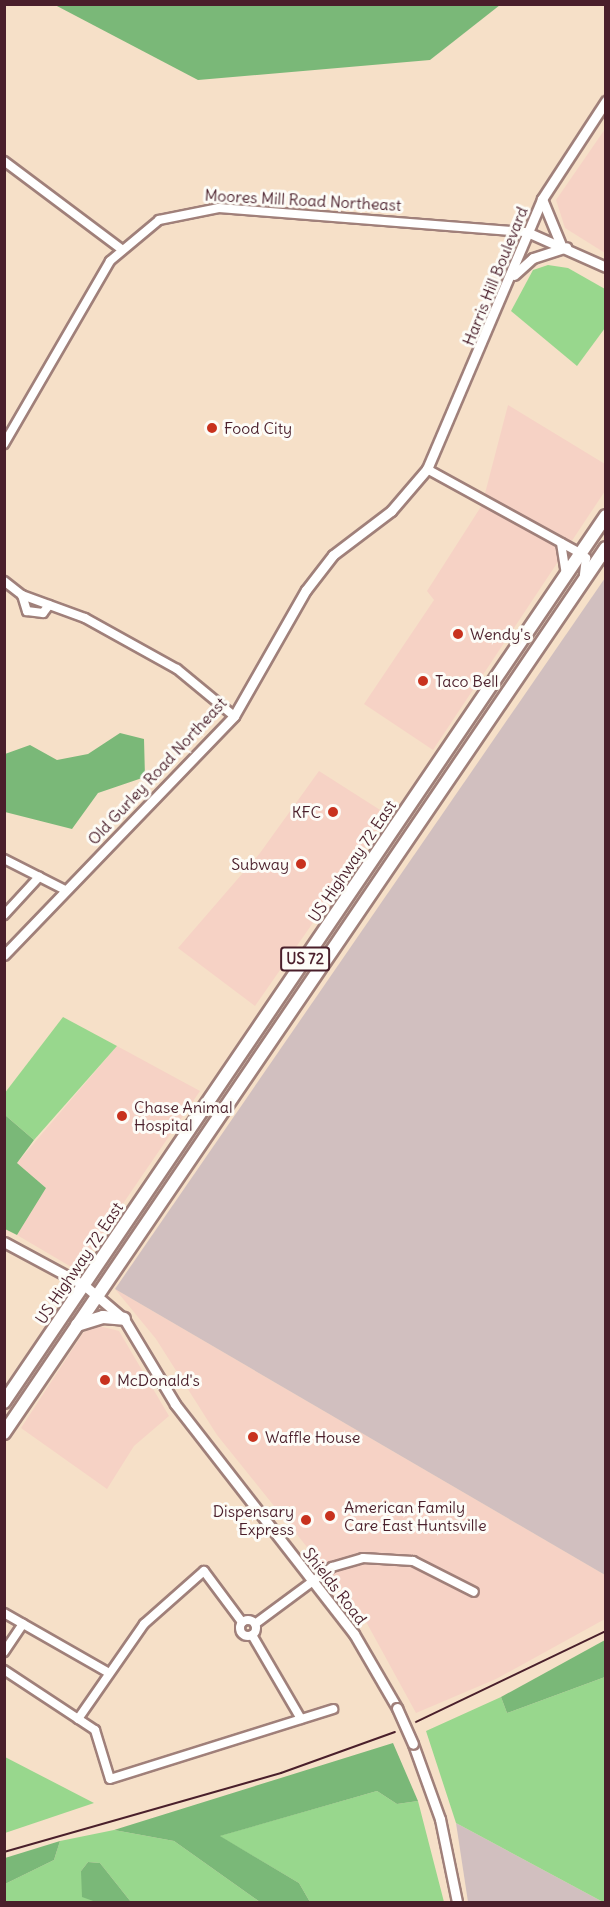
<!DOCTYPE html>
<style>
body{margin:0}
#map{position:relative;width:610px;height:1907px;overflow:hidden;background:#f6e0c8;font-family:Delius,sans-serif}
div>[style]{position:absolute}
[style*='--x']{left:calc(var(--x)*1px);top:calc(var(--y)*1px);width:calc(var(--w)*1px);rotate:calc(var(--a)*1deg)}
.built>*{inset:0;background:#f6d2c5}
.industrial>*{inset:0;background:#d1bfbf}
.green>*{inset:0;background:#98d78d}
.forest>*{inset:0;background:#7ab878}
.roads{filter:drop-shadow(2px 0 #a0807a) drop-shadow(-2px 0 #a0807a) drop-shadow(0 2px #a0807a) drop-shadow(0 -2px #a0807a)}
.minor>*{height:8px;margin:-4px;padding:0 4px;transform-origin:4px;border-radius:4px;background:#fff}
.minor>.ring{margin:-4px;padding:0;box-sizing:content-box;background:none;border:8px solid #fff;border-radius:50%}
.tertiary>*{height:9px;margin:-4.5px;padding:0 4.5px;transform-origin:4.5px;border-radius:4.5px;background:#fff}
.trunk>*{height:12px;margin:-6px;padding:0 6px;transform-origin:6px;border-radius:6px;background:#fff}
.rail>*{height:2px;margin:-1px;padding:0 1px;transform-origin:1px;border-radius:1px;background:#4a1f2b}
.bridges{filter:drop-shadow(2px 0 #a0807a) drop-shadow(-2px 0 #a0807a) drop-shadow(0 2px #a0807a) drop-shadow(0 -2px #a0807a)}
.tertiary-bridge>*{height:9px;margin:-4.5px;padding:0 4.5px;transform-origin:4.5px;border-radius:4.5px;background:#fff}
.dots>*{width:16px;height:16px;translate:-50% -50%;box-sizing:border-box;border:3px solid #fdfcf7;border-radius:50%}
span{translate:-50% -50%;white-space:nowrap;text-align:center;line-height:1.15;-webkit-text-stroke:6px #fdfcf7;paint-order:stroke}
.shield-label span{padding:2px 4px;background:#fdfcf7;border:2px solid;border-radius:4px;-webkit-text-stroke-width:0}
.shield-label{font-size:15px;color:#4a1f2b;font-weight:700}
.street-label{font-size:16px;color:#4a1f2b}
.poi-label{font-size:16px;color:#4a1f2b}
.left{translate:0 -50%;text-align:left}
.right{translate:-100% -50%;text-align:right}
.frame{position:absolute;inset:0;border:6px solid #4a1f2b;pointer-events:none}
</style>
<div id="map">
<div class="built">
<div style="clip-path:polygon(605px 129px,605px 253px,565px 228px,556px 200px)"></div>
<div style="clip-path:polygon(508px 405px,605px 464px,605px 491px,433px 750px,364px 704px,434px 600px,427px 591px,482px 505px)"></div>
<div style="clip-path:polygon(319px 771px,388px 815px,255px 1006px,178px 948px,260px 853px)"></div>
<div style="clip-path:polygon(117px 1046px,200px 1091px,81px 1265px,73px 1268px,17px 1235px,46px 1188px,17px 1163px)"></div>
<div style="clip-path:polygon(115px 1289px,605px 1575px,605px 1619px,496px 1679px,416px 1713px,364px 1618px,217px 1435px,156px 1339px)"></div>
<div style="clip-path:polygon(95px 1325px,119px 1331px,169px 1416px,134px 1446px,107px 1489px,21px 1428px,83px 1333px)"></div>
</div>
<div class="industrial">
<div style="clip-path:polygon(605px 578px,605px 1575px,115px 1289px)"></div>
<div style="clip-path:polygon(456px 1823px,603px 1902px,468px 1902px)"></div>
</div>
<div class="green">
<div style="clip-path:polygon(548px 265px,568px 268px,605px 289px,605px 328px,577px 366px,511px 311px,533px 270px)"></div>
<div style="clip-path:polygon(63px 1017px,117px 1046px,34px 1140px,5px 1115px,4px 1094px)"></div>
<div style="clip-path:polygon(605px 1677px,605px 1902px,603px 1902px,456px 1823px,426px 1731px,501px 1697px,507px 1713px)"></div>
<div style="clip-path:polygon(4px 1757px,5px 1757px,94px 1803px,5px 1833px)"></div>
<div style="clip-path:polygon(377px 1791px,397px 1804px,418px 1801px,444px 1902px,310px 1902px,299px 1883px,219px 1836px)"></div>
<div style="clip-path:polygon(114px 1830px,174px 1841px,260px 1902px,131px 1902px,100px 1863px,88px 1862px,81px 1871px,96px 1902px,5px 1902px,5px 1884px,54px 1860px,60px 1841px)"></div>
</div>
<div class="forest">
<div style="clip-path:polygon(55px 5px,500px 5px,430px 60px,198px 80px)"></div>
<div style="clip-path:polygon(120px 733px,144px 739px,145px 777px,98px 793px,72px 829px,5px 812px,5px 754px,30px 745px,57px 760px,88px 754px)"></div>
<div style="clip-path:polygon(5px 1115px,34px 1140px,17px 1163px,46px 1188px,17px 1235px,5px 1229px)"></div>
<div style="clip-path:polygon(605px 1640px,605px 1677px,507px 1713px,501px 1697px)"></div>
<div style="clip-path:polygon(393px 1743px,418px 1801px,397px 1804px,377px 1791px,220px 1836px,299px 1883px,310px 1902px,260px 1902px,174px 1841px,114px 1830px)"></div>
<div style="clip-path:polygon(60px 1841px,54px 1860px,5px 1884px,5px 1858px)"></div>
<div style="clip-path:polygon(88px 1862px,100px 1863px,131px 1902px,96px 1902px,82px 1897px,81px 1871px)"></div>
</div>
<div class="roads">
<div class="minor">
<div style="--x:4;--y:161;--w:145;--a:36.9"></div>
<div style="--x:4;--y:444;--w:211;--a:-59.9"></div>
<div style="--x:110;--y:261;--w:64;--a:-39.9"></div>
<div style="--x:159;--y:220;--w:61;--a:-11.3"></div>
<div style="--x:219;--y:208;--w:309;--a:4.5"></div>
<div style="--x:427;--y:469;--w:175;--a:28.8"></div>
<div style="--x:580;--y:553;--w:8;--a:40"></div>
<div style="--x:586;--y:558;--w:17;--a:97"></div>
<div style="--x:561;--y:543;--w:31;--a:81"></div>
<div style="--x:4;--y:581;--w:23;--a:38"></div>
<div style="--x:22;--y:595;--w:67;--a:20.1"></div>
<div style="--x:85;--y:618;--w:105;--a:29"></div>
<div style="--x:177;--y:669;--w:74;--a:39.5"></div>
<div style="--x:22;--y:595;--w:17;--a:73"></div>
<div style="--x:27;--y:611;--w:16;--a:7"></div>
<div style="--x:43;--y:613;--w:10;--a:-53"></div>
<div style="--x:4;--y:859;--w:68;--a:26.9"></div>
<div style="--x:4;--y:915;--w:52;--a:-47.4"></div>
<div style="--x:4;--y:1613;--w:121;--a:29.7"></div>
<div class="ring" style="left:240px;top:1620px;width:8px;height:8px"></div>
<div style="--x:255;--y:1624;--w:96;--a:-36.5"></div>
<div style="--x:332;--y:1567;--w:32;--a:-16"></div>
<div style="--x:363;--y:1558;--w:50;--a:3.4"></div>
<div style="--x:413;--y:1561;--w:68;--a:26.9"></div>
<div style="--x:252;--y:1635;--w:97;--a:59.7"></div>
<div style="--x:4;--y:1652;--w:34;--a:-56"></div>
<div style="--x:4;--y:1670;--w:109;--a:33.4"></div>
<div style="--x:95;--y:1730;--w:51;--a:73"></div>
<div style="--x:110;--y:1779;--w:234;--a:-17.4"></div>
<div style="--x:78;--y:1719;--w:116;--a:-55.2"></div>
<div style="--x:144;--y:1624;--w:80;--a:-41.5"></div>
<div style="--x:204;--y:1571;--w:64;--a:53.3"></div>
</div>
<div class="tertiary">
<div style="--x:542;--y:199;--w:50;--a:67.6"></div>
<div style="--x:527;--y:232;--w:86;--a:23.9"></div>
<div style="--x:514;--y:275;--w:25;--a:-42"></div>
<div style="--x:533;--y:258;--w:35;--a:-18"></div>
<div style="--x:4;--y:955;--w:332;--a:-46.1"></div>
<div style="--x:234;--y:716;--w:145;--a:-60.3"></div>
<div style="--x:306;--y:590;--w:44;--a:-52.4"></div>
<div style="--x:333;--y:555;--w:73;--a:-37.2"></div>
<div style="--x:391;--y:511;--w:55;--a:-49.4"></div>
<div style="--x:427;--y:469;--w:293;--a:-66.9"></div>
<div style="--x:542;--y:199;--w:117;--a:-56.9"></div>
<div style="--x:4;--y:1242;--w:91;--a:28.3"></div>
<div style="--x:84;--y:1285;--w:52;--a:40.4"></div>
<div style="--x:124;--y:1319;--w:99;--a:59"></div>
<div style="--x:175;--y:1404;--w:291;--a:52.1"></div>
<div style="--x:354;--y:1634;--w:86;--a:59.8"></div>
<div style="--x:413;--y:1744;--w:80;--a:70.2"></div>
<div style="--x:440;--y:1819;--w:85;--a:78.4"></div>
</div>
<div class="trunk">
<div style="--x:77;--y:1325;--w:27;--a:-17"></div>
<div style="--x:103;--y:1317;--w:21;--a:5"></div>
<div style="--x:4;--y:1402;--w:1071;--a:-55.81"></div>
<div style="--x:4;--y:1433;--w:1070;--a:-55.78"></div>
</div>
</div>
<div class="rail">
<div style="--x:416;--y:1722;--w:211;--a:-25.6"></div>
<div style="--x:4;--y:1852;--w:288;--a:-15.9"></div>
<div style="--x:281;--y:1773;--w:121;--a:-19.8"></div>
</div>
<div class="bridges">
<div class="tertiary-bridge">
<div style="--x:397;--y:1708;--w:39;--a:66"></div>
</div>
</div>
<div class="dots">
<div style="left:212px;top:428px;background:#c8321e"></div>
<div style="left:458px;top:634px;background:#c8321e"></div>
<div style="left:423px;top:681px;background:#c8321e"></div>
<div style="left:333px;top:812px;background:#c8321e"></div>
<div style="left:301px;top:864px;background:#c8321e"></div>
<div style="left:122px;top:1116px;background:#c8321e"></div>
<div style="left:105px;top:1380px;background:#c8321e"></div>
<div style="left:253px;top:1437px;background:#c8321e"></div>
<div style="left:330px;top:1516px;background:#c8321e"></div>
<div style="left:306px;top:1520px;background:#c8321e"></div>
</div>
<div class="shield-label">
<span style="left:305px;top:959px">US 72</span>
</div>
<div class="street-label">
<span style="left:303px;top:200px;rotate:3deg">Moores Mill Road Northeast</span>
<span style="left:495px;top:276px;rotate:-68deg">Harris Hill Boulevard</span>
<span style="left:157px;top:771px;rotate:-47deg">Old Gurley Road Northeast</span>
<span style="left:352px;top:861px;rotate:-56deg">US Highway 72 East</span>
<span style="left:79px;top:1263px;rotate:-56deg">US Highway 72 East</span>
<span style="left:335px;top:1586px;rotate:52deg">Shields Road</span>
</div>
<div class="poi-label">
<span class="left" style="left:224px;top:428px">Food City</span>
<span class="left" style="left:470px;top:634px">Wendy's</span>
<span class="left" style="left:435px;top:681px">Taco Bell</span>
<span class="right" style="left:321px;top:812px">KFC</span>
<span class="right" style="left:289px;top:864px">Subway</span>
<span class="left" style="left:134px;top:1116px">Chase Animal<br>Hospital</span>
<span class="left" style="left:117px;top:1380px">McDonald's</span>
<span class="left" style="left:265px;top:1437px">Waffle House</span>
<span class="left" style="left:344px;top:1516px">American Family<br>Care East Huntsville</span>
<span class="right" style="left:294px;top:1520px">Dispensary<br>Express</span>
</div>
<div class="frame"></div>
</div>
